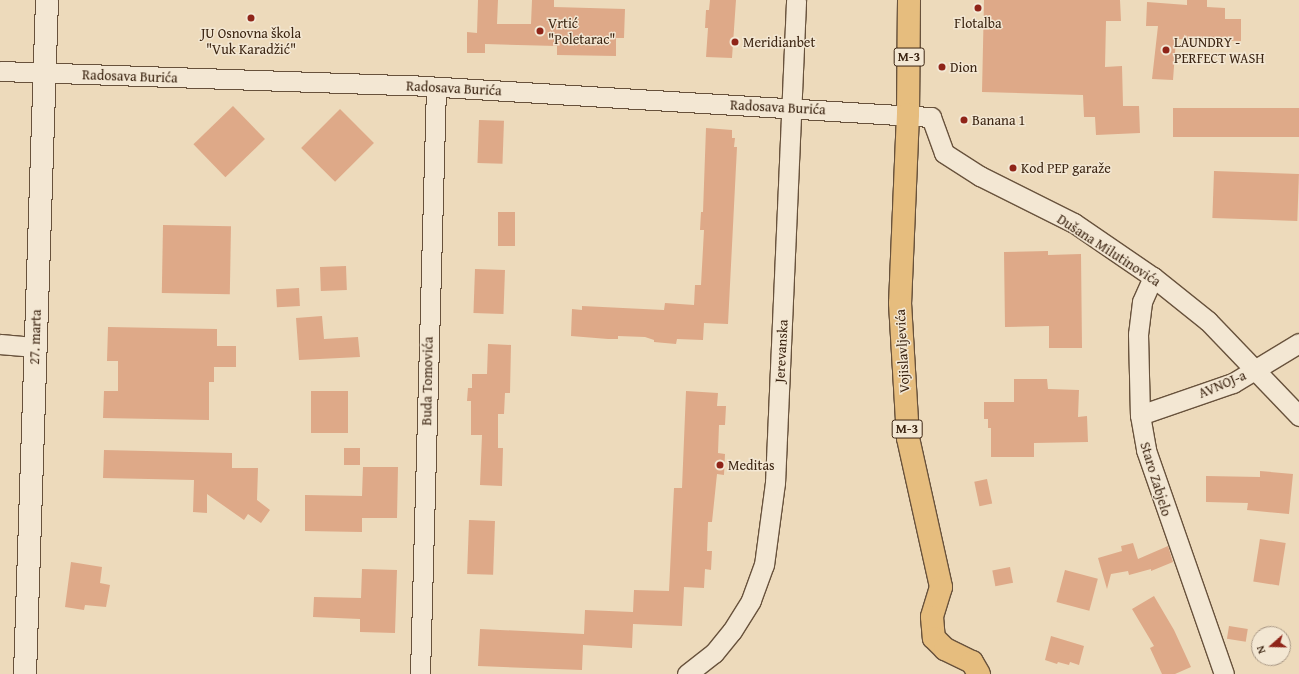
<!DOCTYPE html>
<meta charset="utf-8">
<style>
body{margin:0}
#map{position:relative;width:1299px;height:674px;overflow:hidden;background:#eddabb;font-family:"Gentium Book Plus",serif}
div>[style]{position:absolute}
[style*='--x']{left:calc(var(--x)*1px);top:calc(var(--y)*1px);width:calc(var(--w)*1px);rotate:calc(var(--a)*1deg)}
.building>*{inset:0;background:#dea988;transform-origin:0 0}
.roads{filter:drop-shadow(1px 0 #68523c) drop-shadow(-1px 0 #68523c) drop-shadow(0 1px #68523c) drop-shadow(0 -1px #68523c)}
.minor>*{height:19px;margin:-9.5px;padding:0 9.5px;transform-origin:9.5px;border-radius:9.5px;background:#f3e7d3}
.tertiary>*{height:22px;margin:-11px;padding:0 11px;transform-origin:11px;border-radius:11px;background:#f3e7d3}
.primary>*{height:22px;margin:-11px;padding:0 11px;transform-origin:11px;border-radius:11px;background:#e6bd7e}
.dots>*{width:11px;height:11px;translate:-50% -50%;box-sizing:border-box;border:2px solid #f3e7d3;border-radius:50%}
span{translate:-50% -50%;white-space:nowrap;text-align:center;line-height:1.15;-webkit-text-stroke:3px #f3e7d3;paint-order:stroke}
.shield-label span{padding:1px 3px;background:#f3e7d3;border:1px solid;border-radius:3px;-webkit-text-stroke-width:0}
.shield-label{font-size:13px;color:#3c2512;font-weight:700}
.poi-label{font-size:14px;color:#3c2512}
.left{translate:0 -50%;text-align:left}
.street-label{font-size:14px;color:#3c2512}
.north{position:absolute;left:1251px;top:626px;width:40px;height:40px;box-sizing:border-box;background:#f3e7d3;border:1px solid #aa9986;border-radius:50%;rotate:250deg;font-size:11px;font-weight:700;line-height:16px;text-align:center;color:#3c2512}
.north::after{content:'';display:block;margin:auto;width:14px;height:18px;background:#8f2418;clip-path:polygon(50% 0,100% 100%,50% 72%,0 100%)}
</style>
<div id="map">
<div class="building">
<div style="clip-path:polygon(478px 0,498px 0,497px 24px,531px 24px,532px 0,554px 0,554px 7px,625px 9px,624px 38px,616px 38px,616px 56px,557px 55px,557px 46px,485px 44px,485px 53px,467px 53px,467px 32px,477px 33px)"></div>
<div style="clip-path:polygon(710px 0,736px 0,732px 58px,706px 57px,708px 28px,705px 28px,706px 10px,709px 10px)"></div>
<div style="clip-path:polygon(984px 0,1120px 0,1121px 21px,1106px 21px,1105px 67px,1122px 66px,1123px 106px,1139px 106px,1140px 133px,1096px 135px,1095px 117px,1084px 117px,1083px 95px,982px 92px)"></div>
<div style="clip-path:polygon(1187px 0,1207px 0,1207px 7px,1225px 8px,1225px 19px,1241px 19px,1241px 41px,1176px 39px,1173px 80px,1152px 79px,1158px 26px,1146px 26px,1147px 2px,1187px 5px)"></div>
<div style="left:233px;top:106px;width:46px;height:55px;rotate:46deg"></div>
<div style="left:1173px;top:108px;width:126px;height:29px"></div>
<div style="left:340px;top:109px;width:48px;height:55px;rotate:45deg"></div>
<div style="left:479px;top:120px;width:25px;height:43px;rotate:2deg"></div>
<div style="clip-path:polygon(706px 128px,732px 130px,732px 138px,735px 138px,734px 147px,737px 147px,728px 324px,704px 323px,703px 340px,677px 339px,676px 344px,654px 342px,654px 340px,645px 337px,618px 336px,618px 339px,608px 339px,571px 336px,572px 309px,582px 310px,582px 306px,664px 310px,665px 303px,694px 305px,695px 285px,701px 285px,704px 230px,700px 230px,701px 212px,703px 212px)"></div>
<div style="left:1214px;top:171px;width:85px;height:47px;rotate:2deg"></div>
<div style="left:515px;top:212px;width:34px;height:17px;rotate:90deg"></div>
<div style="left:163px;top:225px;width:68px;height:68px;rotate:1deg"></div>
<div style="clip-path:polygon(1048px 251px,1048px 255px,1081px 254px,1082px 348px,1049px 348px,1049px 326px,1005px 327px,1004px 252px)"></div>
<div style="left:346px;top:266px;width:24px;height:26px;rotate:88deg"></div>
<div style="left:475px;top:269px;width:30px;height:44px;rotate:2deg"></div>
<div style="left:299px;top:288px;width:18px;height:23px;rotate:87deg"></div>
<div style="clip-path:polygon(322px 316px,324px 339px,358px 337px,360px 357px,299px 360px,296px 318px)"></div>
<div style="clip-path:polygon(108px 327px,217px 329px,217px 346px,236px 346px,236px 367px,214px 367px,214px 382px,209px 382px,209px 420px,103px 418px,104px 391px,118px 391px,118px 361px,107px 361px)"></div>
<div style="clip-path:polygon(488px 344px,511px 345px,510px 393px,505px 393px,504px 414px,498px 414px,498px 448px,503px 448px,502px 486px,480px 485px,482px 435px,471px 435px,471px 401px,467px 401px,468px 388px,472px 388px,472px 374px,487px 374px)"></div>
<div style="clip-path:polygon(1014px 379px,1047px 379px,1048px 389px,1079px 390px,1078px 417px,1087px 416px,1088px 442px,1034px 443px,1034px 457px,991px 457px,991px 428px,988px 428px,988px 419px,984px 419px,984px 402px,1014px 402px)"></div>
<div style="left:311px;top:391px;width:37px;height:42px"></div>
<div style="clip-path:polygon(686px 391px,718px 393px,717px 406px,726px 406px,725px 425px,719px 425px,718px 453px,725px 454px,724px 475px,717px 474px,712px 522px,708px 522px,707px 551px,712px 551px,711px 570px,705px 569px,704px 588px,684px 587px,682px 626px,633px 624px,632px 648px,583px 645px,582px 670px,478px 666px,480px 629px,584px 634px,585px 610px,633px 612px,634px 590px,669px 591px,674px 488px,682px 488px)"></div>
<div style="left:344px;top:448px;width:16px;height:17px"></div>
<div style="clip-path:polygon(104px 450px,232px 453px,232px 468px,258px 468px,257px 500px,270px 510px,261px 523px,248px 514px,244px 520px,207px 494px,207px 513px,193px 512px,194px 480px,103px 478px)"></div>
<div style="clip-path:polygon(363px 467px,398px 467px,397px 518px,362px 518px,362px 532px,305px 531px,305px 495px,362px 496px)"></div>
<div style="clip-path:polygon(1260px 471px,1293px 474px,1289px 514px,1247px 510px,1248px 503px,1206px 502px,1206px 476px,1260px 477px)"></div>
<div style="left:987px;top:479px;width:25px;height:13px;rotate:78deg"></div>
<div style="left:469px;top:520px;width:26px;height:54px;rotate:2deg"></div>
<div style="left:1260px;top:539px;width:26px;height:43px;rotate:9deg"></div>
<div style="clip-path:polygon(1133px 543px,1138px 559px,1168px 546px,1173px 562px,1151px 571px,1151px 569px,1129px 575px,1128px 571px,1111px 574px,1107px 589px,1098px 558px,1122px 551px,1121px 546px)"></div>
<div style="clip-path:polygon(71px 562px,102px 567px,100px 583px,110px 585px,106px 607px,85px 605px,84px 610px,65px 607px)"></div>
<div style="left:1010px;top:567px;width:16px;height:18px;rotate:79deg"></div>
<div style="clip-path:polygon(362px 569px,397px 570px,395px 633px,360px 632px,360px 619px,313px 617px,314px 597px,361px 598px)"></div>
<div style="left:1065px;top:570px;width:34px;height:33px;rotate:15deg"></div>
<div style="clip-path:polygon(1154px 596px,1174px 630px,1191px 667px,1175px 674px,1162px 674px,1150px 648px,1154px 646px,1132px 609px)"></div>
<div style="left:1229px;top:626px;width:19px;height:13px;rotate:9deg"></div>
<div style="clip-path:polygon(1051px 636px,1084px 646px,1079px 665px,1070px 662px,1069px 665px,1058px 662px,1057px 664px,1045px 660px)"></div>
</div>
<div class="roads">
<div class="minor">
<div style="--x:0;--y:71;--w:409;--a:2"></div>
<div style="--x:409;--y:85;--w:523;--a:3.51"></div>
<div style="--x:931;--y:117;--w:38;--a:70"></div>
<div style="--x:944;--y:153;--w:43;--a:32.6"></div>
<div style="--x:980;--y:176;--w:105;--a:26.6"></div>
<div style="--x:1074;--y:223;--w:96;--a:34.4"></div>
<div style="--x:1153;--y:277;--w:70;--a:38.7"></div>
<div style="--x:1208;--y:321;--w:132;--a:46.2"></div>
<div style="--x:1153;--y:277;--w:27;--a:114"></div>
<div style="--x:1142;--y:302;--w:32;--a:97"></div>
<div style="--x:1138;--y:334;--w:81;--a:88.6"></div>
<div style="--x:1140;--y:415;--w:36;--a:80"></div>
<div style="--x:1146;--y:450;--w:237;--a:70.8"></div>
<div style="--x:0;--y:344;--w:35;--a:5"></div>
<div style="--x:1140;--y:415;--w:98;--a:-19"></div>
<div style="--x:1233;--y:383;--w:77;--a:-31.2"></div>
<div style="--x:420;--y:674;--w:587;--a:-88.44"></div>
<div style="--x:687;--y:674;--w:34;--a:-38"></div>
<div style="--x:714;--y:653;--w:28;--a:-51"></div>
<div style="--x:732;--y:631;--w:36;--a:-58"></div>
<div style="--x:751;--y:600;--w:37;--a:-70"></div>
<div style="--x:764;--y:565;--w:83;--a:-82.4"></div>
<div style="--x:775;--y:483;--w:483;--a:-87.5"></div>
</div>
<div class="tertiary">
<div style="--x:25;--y:674;--w:674;--a:-88.13"></div>
</div>
<div class="primary">
<div style="--x:909;--y:0;--w:114;--a:90.5"></div>
<div style="--x:908;--y:114;--w:189;--a:92.4"></div>
<div style="--x:900;--y:303;--w:135;--a:86.6"></div>
<div style="--x:908;--y:438;--w:153;--a:77.5"></div>
<div style="--x:941;--y:587;--w:31;--a:107"></div>
<div style="--x:932;--y:617;--w:21;--a:85"></div>
<div style="--x:934;--y:638;--w:16;--a:45"></div>
<div style="--x:945;--y:649;--w:30;--a:26"></div>
<div style="--x:972;--y:662;--w:14;--a:60"></div>
</div>
</div>
<div class="dots">
<div style="left:978px;top:8px;background:#8f2418"></div>
<div style="left:251px;top:18px;background:#8f2418"></div>
<div style="left:540px;top:31px;background:#8f2418"></div>
<div style="left:735px;top:42px;background:#8f2418"></div>
<div style="left:1166px;top:50px;background:#8f2418"></div>
<div style="left:942px;top:67px;background:#8f2418"></div>
<div style="left:964px;top:120px;background:#8f2418"></div>
<div style="left:1013px;top:168px;background:#8f2418"></div>
<div style="left:720px;top:465px;background:#8f2418"></div>
</div>
<div class="shield-label">
<span style="left:909px;top:57px">M-3</span>
<span style="left:907px;top:429px">M-3</span>
</div>
<div class="poi-label">
<span class="left" style="left:548px;top:31px">Vrtić<br>"Poletarac"</span>
<span style="left:978px;top:23px">Flotalba</span>
<span style="left:251px;top:41px">JU Osnovna škola<br>"Vuk Karadžić"</span>
<span class="left" style="left:743px;top:42px">Meridianbet</span>
<span class="left" style="left:1174px;top:50px">LAUNDRY -<br>PERFECT WASH</span>
<span class="left" style="left:950px;top:67px">Dion</span>
<span class="left" style="left:972px;top:120px">Banana 1</span>
<span class="left" style="left:1021px;top:168px">Kod PEP garaže</span>
<span class="left" style="left:728px;top:465px">Meditas</span>
</div>
<div class="street-label">
<span style="left:130px;top:76px;rotate:2deg">Radosava Burića</span>
<span style="left:454px;top:88px;rotate:3deg">Radosava Burića</span>
<span style="left:778px;top:107px;rotate:3deg">Radosava Burića</span>
<span style="left:1109px;top:250px;rotate:33deg">Dušana Milutinovića</span>
<span style="left:35px;top:337px;rotate:-88deg">27. marta</span>
<span style="left:781px;top:351px;rotate:-87deg">Jerevanska</span>
<span style="left:902px;top:351px;rotate:-93deg">Vojislavljevića</span>
<span style="left:427px;top:381px;rotate:-89deg">Buda Tomovića</span>
<span style="left:1222px;top:384px;rotate:-23deg">AVNOJ-a</span>
<span style="left:1156px;top:479px;rotate:73deg">Staro Zabjelo</span>
</div>
<div class="north">N</div>
</div>
